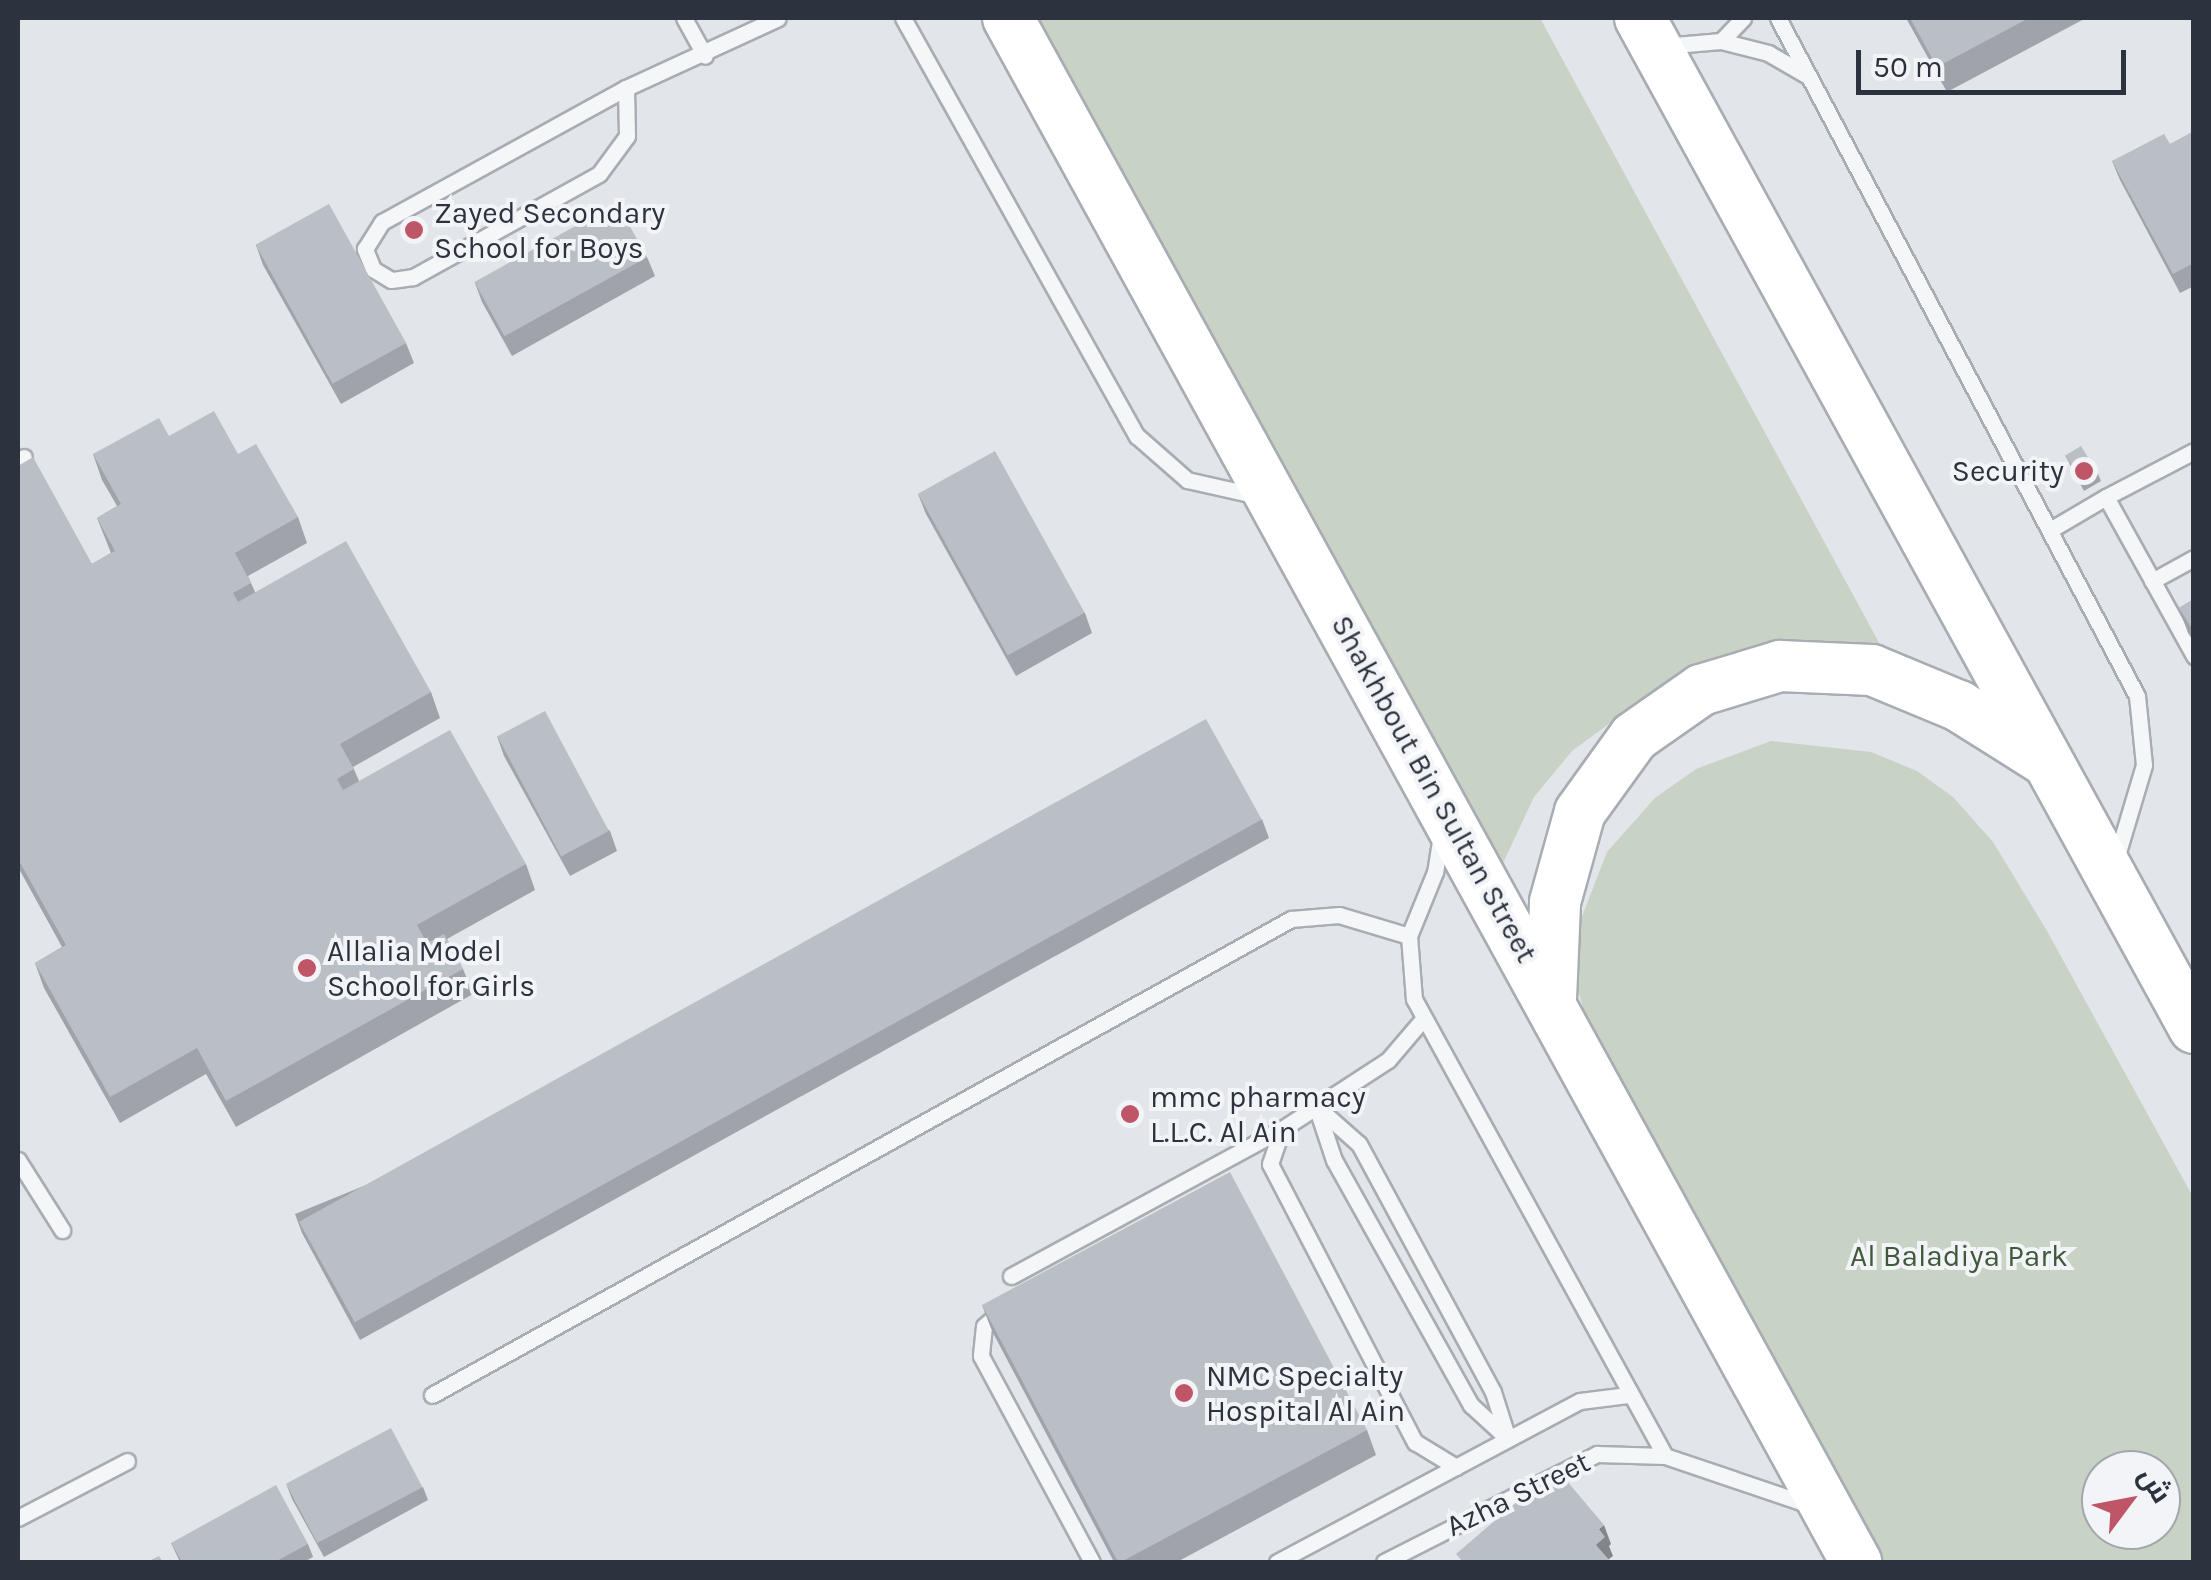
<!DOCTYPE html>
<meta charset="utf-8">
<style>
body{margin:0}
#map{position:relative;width:2211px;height:1580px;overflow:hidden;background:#e2e5e9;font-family:Karla,Cairo,sans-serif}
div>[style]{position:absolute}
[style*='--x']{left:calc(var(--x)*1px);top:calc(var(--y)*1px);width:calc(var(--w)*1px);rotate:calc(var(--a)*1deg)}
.green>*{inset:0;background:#c8d2c5}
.roads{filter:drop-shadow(2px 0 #a8acb3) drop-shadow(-2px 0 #a8acb3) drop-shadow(0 2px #a8acb3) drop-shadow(0 -2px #a8acb3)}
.lane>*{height:15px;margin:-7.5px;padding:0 7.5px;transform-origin:7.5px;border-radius:7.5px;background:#f5f6f8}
.primary>*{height:50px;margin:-25px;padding:0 25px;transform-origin:25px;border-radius:25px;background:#fff}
.wall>*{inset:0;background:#a0a3a9}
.shaded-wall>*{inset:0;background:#82858a}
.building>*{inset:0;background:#babec5;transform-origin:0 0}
.dots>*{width:28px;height:28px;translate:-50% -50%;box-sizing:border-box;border:5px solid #f2f4f7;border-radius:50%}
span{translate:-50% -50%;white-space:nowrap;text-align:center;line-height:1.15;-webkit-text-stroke:8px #f2f4f7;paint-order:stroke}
.poi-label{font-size:30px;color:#2c333f}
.left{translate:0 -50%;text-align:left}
.right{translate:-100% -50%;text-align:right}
.street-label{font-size:30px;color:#2c333f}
.park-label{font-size:30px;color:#41593b}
.frame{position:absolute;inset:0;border:20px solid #2c333f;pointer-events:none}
.north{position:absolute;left:2081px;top:1450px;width:100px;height:100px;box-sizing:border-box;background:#f2f4f7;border:2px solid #a3a7ad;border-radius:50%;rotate:58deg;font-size:28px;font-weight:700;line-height:40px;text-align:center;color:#2c333f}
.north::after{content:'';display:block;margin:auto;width:35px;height:45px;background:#bf5667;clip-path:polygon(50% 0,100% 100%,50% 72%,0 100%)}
.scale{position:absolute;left:1856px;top:50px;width:270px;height:45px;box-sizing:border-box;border:5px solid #2c333f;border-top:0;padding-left:12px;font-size:30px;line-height:35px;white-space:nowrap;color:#2c333f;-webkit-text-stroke:8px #f2f4f7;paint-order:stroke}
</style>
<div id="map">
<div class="green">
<div style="clip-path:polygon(1020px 18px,1540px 18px,1890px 663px,1704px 672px,1649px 694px,1572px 751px,1534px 797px,1496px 878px)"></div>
<div style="clip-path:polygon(evenodd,1771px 741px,1871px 752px,1917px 771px,1953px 797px,1993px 842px,2047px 931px,2193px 1197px,2193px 1562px,1857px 1562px,1586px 1020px,1574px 973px,1581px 919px,1607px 852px,1655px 798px,1696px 769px,1771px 741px,2101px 1470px,2161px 1470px,2161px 1530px,2101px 1530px,2101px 1470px)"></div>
</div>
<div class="roads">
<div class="lane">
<div style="--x:684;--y:18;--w:43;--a:61.1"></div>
<div style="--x:903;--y:18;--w:479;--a:60.8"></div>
<div style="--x:1137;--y:436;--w:67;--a:41.3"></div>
<div style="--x:1187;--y:480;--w:73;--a:12.7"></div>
<div style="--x:1778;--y:18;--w:767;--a:62.1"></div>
<div style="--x:2137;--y:696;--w:69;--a:84.2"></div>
<div style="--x:2144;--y:765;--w:98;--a:106.6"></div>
<div style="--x:1721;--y:41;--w:49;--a:14.3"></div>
<div style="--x:1768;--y:53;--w:44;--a:30.1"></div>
<div style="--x:1663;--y:46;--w:58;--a:-4.9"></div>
<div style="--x:1721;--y:41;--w:32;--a:-46"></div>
<div style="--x:626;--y:88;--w:48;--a:88.8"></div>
<div style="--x:627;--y:136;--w:47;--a:126.4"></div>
<div style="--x:599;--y:174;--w:213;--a:151"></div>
<div style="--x:413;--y:277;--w:22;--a:172"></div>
<div style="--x:391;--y:280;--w:21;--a:-149"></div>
<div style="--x:373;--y:269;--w:22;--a:-112"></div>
<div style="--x:365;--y:249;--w:32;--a:-58"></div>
<div style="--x:382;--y:222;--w:278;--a:-28.8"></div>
<div style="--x:626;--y:88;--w:167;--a:-24.7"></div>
<div style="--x:2194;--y:451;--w:99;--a:152.4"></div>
<div style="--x:2106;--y:497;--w:182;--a:61"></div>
<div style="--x:18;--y:461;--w:7;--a:-34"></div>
<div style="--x:2050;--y:530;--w:65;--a:-30.5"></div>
<div style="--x:2152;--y:581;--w:48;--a:-28.7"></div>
<div style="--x:1441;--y:835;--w:37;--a:99"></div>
<div style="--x:1435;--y:872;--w:69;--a:112.1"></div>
<div style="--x:1409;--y:936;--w:63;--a:85.5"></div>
<div style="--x:1414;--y:999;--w:521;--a:61.22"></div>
<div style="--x:1423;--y:1019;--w:54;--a:130.5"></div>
<div style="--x:1388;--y:1060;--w:126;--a:146.9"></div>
<div style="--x:1282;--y:1129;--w:37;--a:109"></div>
<div style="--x:1270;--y:1164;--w:314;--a:62.5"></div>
<div style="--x:1415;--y:1442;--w:48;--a:31.4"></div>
<div style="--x:1316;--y:1106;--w:57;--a:41.5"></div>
<div style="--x:1359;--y:1144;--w:282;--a:61.6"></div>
<div style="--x:1493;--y:1392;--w:49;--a:72.3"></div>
<div style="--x:1316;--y:1106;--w:57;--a:71.6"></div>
<div style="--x:1334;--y:1160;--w:281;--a:60.8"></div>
<div style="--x:1471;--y:1405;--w:50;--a:42.6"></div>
<div style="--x:18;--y:1160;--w:83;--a:57.8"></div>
<div style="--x:1011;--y:1276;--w:304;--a:-28.5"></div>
<div style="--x:1002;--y:1310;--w:24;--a:138"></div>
<div style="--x:984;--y:1326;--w:30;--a:96"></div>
<div style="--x:981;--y:1356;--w:234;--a:61.7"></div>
<div style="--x:432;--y:1395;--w:982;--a:-28.99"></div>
<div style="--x:1291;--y:919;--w:48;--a:-4.8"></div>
<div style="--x:1339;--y:915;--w:73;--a:16.7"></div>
<div style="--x:18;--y:1518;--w:123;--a:-27.6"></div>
<div style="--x:1277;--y:1562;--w:343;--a:-28"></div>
<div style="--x:1580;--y:1401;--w:48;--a:-7.1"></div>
<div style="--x:1384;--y:1562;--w:239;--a:-26.9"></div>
<div style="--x:1597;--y:1454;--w:68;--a:1.7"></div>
<div style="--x:1665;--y:1456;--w:153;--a:18.7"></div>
</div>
<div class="primary">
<div style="--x:1008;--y:18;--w:1762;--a:61.22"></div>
<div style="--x:1640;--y:18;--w:1152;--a:61.25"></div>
<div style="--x:1551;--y:999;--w:97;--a:-87.6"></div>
<div style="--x:1555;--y:902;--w:93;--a:-74.5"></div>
<div style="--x:1580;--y:812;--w:92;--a:-54.2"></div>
<div style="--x:1634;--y:737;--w:82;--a:-35"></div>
<div style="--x:1701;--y:690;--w:83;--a:-16.9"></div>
<div style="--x:1780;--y:666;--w:92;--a:2.5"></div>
<div style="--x:1872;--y:670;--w:94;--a:22.5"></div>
<div style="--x:1959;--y:706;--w:99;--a:32.2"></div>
</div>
</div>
<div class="wall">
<div style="clip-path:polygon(1906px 18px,2086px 18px,1947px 92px)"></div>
<div style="clip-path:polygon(2194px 134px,2194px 286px,2180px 293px,2120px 180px,2112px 161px,2170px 144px)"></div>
<div style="clip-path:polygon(256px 245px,406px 343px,414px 363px,341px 404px,263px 265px)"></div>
<div style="clip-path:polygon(647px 257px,655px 276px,512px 356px,482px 302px,475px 283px)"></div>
<div style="clip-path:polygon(169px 436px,238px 454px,298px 517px,307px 543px,248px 576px,255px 592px,431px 692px,440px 718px,353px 767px,359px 781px,526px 864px,535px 890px,447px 939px,463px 969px,473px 994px,236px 1127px,206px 1074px,120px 1123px,44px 988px,35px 963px,62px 947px,18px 867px,18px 466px,92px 564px,111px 553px,97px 518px,117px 506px,102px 480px,93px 454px)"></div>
<div style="clip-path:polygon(2065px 455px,2098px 474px,2101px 481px,2084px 491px)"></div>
<div style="clip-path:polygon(918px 494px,1085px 613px,1092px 633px,1016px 676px,926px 514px)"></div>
<div style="clip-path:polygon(2194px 599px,2194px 642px,2188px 633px,2179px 608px)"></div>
<div style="clip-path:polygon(497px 736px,610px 831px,617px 851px,570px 876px,504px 756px)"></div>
<div style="clip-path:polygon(1262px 819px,1269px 838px,360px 1340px,302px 1233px,295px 1214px)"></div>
<div style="clip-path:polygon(982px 1305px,1367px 1430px,1376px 1455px,1177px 1562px,1114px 1562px,992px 1331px)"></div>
<div style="clip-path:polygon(287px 1486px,423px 1487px,428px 1500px,324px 1557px,292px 1499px)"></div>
<div style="clip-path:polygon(171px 1543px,308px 1544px,313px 1557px,304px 1562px,180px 1562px)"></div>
</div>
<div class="shaded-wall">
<div style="clip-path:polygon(1604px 1525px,1611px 1544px,1609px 1546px,1613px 1556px,1605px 1562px,1596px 1545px,1599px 1529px)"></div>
</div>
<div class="building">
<div style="clip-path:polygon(1910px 18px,2029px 18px,1937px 67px)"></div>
<div style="clip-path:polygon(2192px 132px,2194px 263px,2173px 274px,2112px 161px,2164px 134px,2170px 144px)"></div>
<div style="left:617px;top:203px;width:62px;height:163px;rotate:61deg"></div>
<div style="left:329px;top:204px;width:159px;height:84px;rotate:61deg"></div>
<div style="clip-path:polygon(214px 411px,238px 454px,256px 444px,298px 517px,235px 553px,251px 583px,233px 593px,238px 602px,346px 541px,431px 692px,340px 744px,354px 769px,337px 779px,343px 790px,450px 730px,526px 864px,417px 925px,427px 943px,444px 934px,463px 969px,226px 1101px,197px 1048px,110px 1097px,35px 963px,66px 945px,18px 859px,18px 466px,33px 457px,92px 564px,115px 551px,97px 518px,121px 504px,93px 454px,159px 418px,169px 436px)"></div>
<div style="left:2081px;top:446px;width:33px;height:18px;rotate:59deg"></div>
<div style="left:995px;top:451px;width:185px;height:88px;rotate:61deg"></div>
<div style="clip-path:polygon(2194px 599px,2194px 632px,2179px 608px)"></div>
<div style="left:545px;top:711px;width:136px;height:54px;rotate:62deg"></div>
<div style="left:1206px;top:719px;width:115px;height:1037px;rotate:61deg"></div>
<div style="clip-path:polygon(1230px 1172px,1367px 1430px,1121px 1562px,1118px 1562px,982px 1305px)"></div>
<div style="left:391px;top:1428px;width:67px;height:119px;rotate:62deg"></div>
<div style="clip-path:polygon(1556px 1468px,1604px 1525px,1599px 1529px,1605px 1537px,1596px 1545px,1611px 1562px,1463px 1562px,1456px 1554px)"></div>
<div style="clip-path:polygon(276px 1485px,308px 1544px,275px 1562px,182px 1562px,171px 1543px)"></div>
<div style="clip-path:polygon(159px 1556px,163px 1562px,147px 1562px)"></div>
</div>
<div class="dots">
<div style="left:414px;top:230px;background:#bf5667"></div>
<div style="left:2084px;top:471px;background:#bf5667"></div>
<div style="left:307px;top:968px;background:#bf5667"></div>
<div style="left:1130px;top:1114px;background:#bf5667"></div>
<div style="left:1184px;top:1393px;background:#bf5667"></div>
</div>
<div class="poi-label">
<span class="left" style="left:434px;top:230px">Zayed Secondary<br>School for Boys</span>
<span class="right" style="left:2064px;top:471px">Security</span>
<span class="left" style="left:327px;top:968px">Allalia Model<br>School for Girls</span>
<span class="left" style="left:1150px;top:1114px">mmc pharmacy<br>L.L.C. Al Ain</span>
<span class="left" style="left:1206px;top:1393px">NMC Specialty<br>Hospital Al Ain</span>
</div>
<div class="street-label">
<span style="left:1434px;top:789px;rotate:61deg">Shakhbout Bin Sultan Street</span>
<span style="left:1518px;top:1494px;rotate:-26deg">Azha Street</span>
</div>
<div class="park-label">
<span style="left:1959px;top:1256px">Al Baladiya Park</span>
</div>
<div class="frame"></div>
<div class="north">ش</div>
<div class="scale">50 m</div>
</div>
